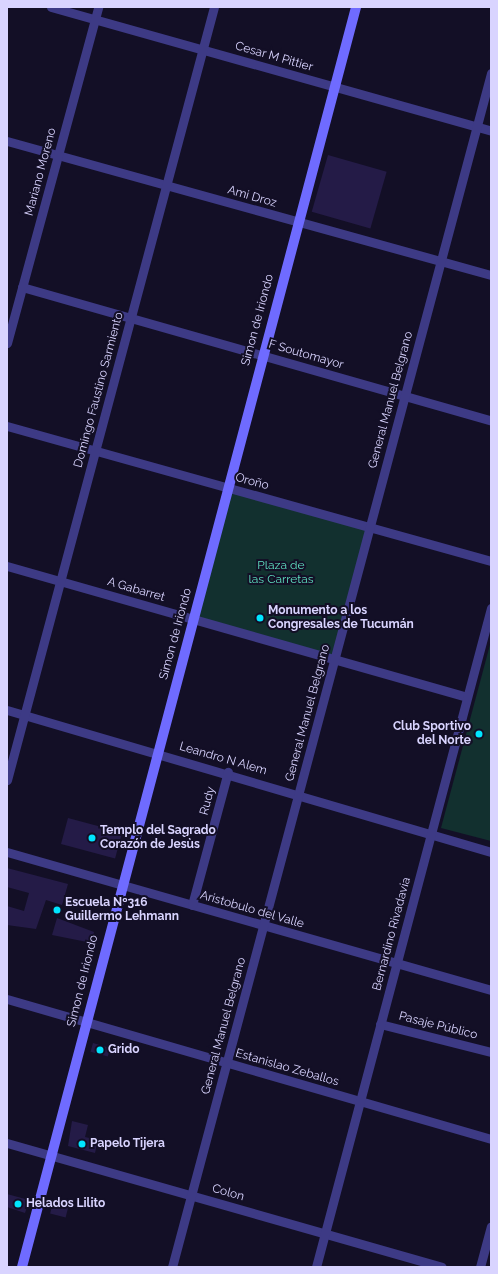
<!DOCTYPE html>
<meta charset="utf-8">
<style>
body{margin:0}
#map{position:relative;width:498px;height:1274px;overflow:hidden;background:#130f26;font-family:Raleway,sans-serif}
div>[style]{position:absolute}
[style*='--x']{left:calc(var(--x)*1px);top:calc(var(--y)*1px);width:calc(var(--w)*1px);rotate:calc(var(--a)*1deg)}
.green>*{inset:0;background:#12302f;transform-origin:0 0}
.building>*{inset:0;background:#241b47;transform-origin:0 0}
.street>*{height:9px;margin:-4.5px;padding:0 4.5px;transform-origin:4.5px;border-radius:4.5px;background:#3d3a85}
.secondary>*{height:10px;margin:-5px;padding:0 5px;transform-origin:5px;border-radius:5px;background:#6f6bff}
.dots>*{width:11px;height:11px;translate:-50% -50%;box-sizing:border-box;border:2px solid #130f26;border-radius:50%}
span{translate:-50% -50%;white-space:nowrap;text-align:center;line-height:1.15;-webkit-text-stroke:4px #130f26;paint-order:stroke}
.street-label{font-size:12px;color:#d9d4ff}
.park-label{font-size:12px;color:#5fe0c0}
.poi-label{font-size:12px;color:#d9d4ff;font-weight:700}
.left{translate:0 -50%;text-align:left}
.right{translate:-100% -50%;text-align:right}
.frame{position:absolute;inset:0;border:8px solid #d9d4ff;pointer-events:none}
</style>
<div id="map">
<div class="green">
<div style="left:226px;top:488px;width:149px;height:134px;rotate:15deg"></div>
<div style="clip-path:polygon(491px 641px,491px 841px,441px 828px)"></div>
</div>
<div class="building">
<div style="left:328px;top:155px;width:61px;height:59px;rotate:16deg"></div>
<div style="left:68px;top:818px;width:56px;height:27px;rotate:15deg"></div>
<div style="clip-path:polygon(7px 868px,68px 884px,62px 905px,46px 900px,36px 929px,7px 925px,7px 906px,24px 911px,29px 893px,7px 887px)"></div>
<div style="clip-path:polygon(57px 918px,94px 932px,92px 943px,52px 935px)"></div>
<div style="left:93px;top:1043px;width:18px;height:9px;rotate:16deg"></div>
<div style="clip-path:polygon(72px 1121px,88px 1125px,85px 1137px,98px 1140px,95px 1153px,68px 1146px)"></div>
<div style="clip-path:polygon(7px 1194px,29px 1200px,25px 1213px,7px 1207px)"></div>
<div style="left:54px;top:1198px;width:16px;height:16px;rotate:14deg"></div>
</div>
<div class="street">
<div style="--x:51;--y:7;--w:457;--a:15.7"></div>
<div style="--x:7;--y:141;--w:502;--a:15.48"></div>
<div style="--x:22;--y:287;--w:488;--a:15.9"></div>
<div style="--x:7;--y:343;--w:348;--a:-74.8"></div>
<div style="--x:7;--y:426;--w:502;--a:15.59"></div>
<div style="--x:7;--y:566;--w:478;--a:15.9"></div>
<div style="--x:7;--y:710;--w:504;--a:16.35"></div>
<div style="--x:7;--y:780;--w:800;--a:-75.01"></div>
<div style="--x:7;--y:852;--w:503;--a:15.91"></div>
<div style="--x:192;--y:905;--w:138;--a:-74.9"></div>
<div style="--x:7;--y:999;--w:504;--a:16.13"></div>
<div style="--x:380;--y:1024;--w:114;--a:14.2"></div>
<div style="--x:7;--y:1143;--w:452;--a:15.9"></div>
<div style="--x:172;--y:1267;--w:1236;--a:-75.04"></div>
<div style="--x:316;--y:1267;--w:682;--a:-75.13"></div>
<div style="--x:480;--y:1267;--w:42;--a:-75"></div>
</div>
<div class="secondary">
<div style="--x:22;--y:1267;--w:1304;--a:-75.15"></div>
</div>
<div class="dots">
<div style="left:260px;top:618px;background:#00e5ff"></div>
<div style="left:479px;top:734px;background:#00e5ff"></div>
<div style="left:92px;top:838px;background:#00e5ff"></div>
<div style="left:57px;top:910px;background:#00e5ff"></div>
<div style="left:100px;top:1050px;background:#00e5ff"></div>
<div style="left:82px;top:1144px;background:#00e5ff"></div>
<div style="left:18px;top:1204px;background:#00e5ff"></div>
</div>
<div class="street-label">
<span style="left:274px;top:57px;rotate:16deg">Cesar M Pittier</span>
<span style="left:41px;top:172px;rotate:-75deg">Mariano Moreno</span>
<span style="left:252px;top:197px;rotate:16deg">Ami Droz</span>
<span style="left:258px;top:320px;rotate:-75deg">Simon de Iriondo</span>
<span style="left:306px;top:355px;rotate:16deg">F Soutomayor</span>
<span style="left:99px;top:390px;rotate:-75deg">Domingo Faustino Sarmiento</span>
<span style="left:391px;top:400px;rotate:-75deg">General Manuel Belgrano</span>
<span style="left:252px;top:482px;rotate:15deg">Oroño</span>
<span style="left:136px;top:590px;rotate:16deg">A Gabarret</span>
<span style="left:176px;top:634px;rotate:-75deg">Simon de Iriondo</span>
<span style="left:308px;top:713px;rotate:-75deg">General Manuel Belgrano</span>
<span style="left:223px;top:759px;rotate:16deg">Leandro N Alem</span>
<span style="left:208px;top:801px;rotate:-75deg">Rudy</span>
<span style="left:252px;top:910px;rotate:16deg">Aristobulo del Valle</span>
<span style="left:392px;top:934px;rotate:-75deg">Bernardino Rivadavia</span>
<span style="left:83px;top:981px;rotate:-76deg">Simon de Iriondo</span>
<span style="left:224px;top:1026px;rotate:-75deg">General Manuel Belgrano</span>
<span style="left:438px;top:1026px;rotate:14deg">Pasaje Público</span>
<span style="left:287px;top:1068px;rotate:16deg">Estanislao Zeballos</span>
<span style="left:228px;top:1193px;rotate:16deg">Colon</span>
</div>
<div class="park-label">
<span style="left:281px;top:573px">Plaza de<br>las Carretas</span>
</div>
<div class="poi-label">
<span class="left" style="left:268px;top:618px">Monumento a los<br>Congresales de Tucumán</span>
<span class="right" style="left:471px;top:734px">Club Sportivo<br>del Norte</span>
<span class="left" style="left:100px;top:838px">Templo del Sagrado<br>Corazón de Jesùs</span>
<span class="left" style="left:65px;top:910px">Escuela Nº316<br>Guillermo Lehmann</span>
<span class="left" style="left:108px;top:1050px">Grido</span>
<span class="left" style="left:90px;top:1144px">Papelo Tijera</span>
<span class="left" style="left:26px;top:1204px">Helados Lilito</span>
</div>
<div class="frame"></div>
</div>
